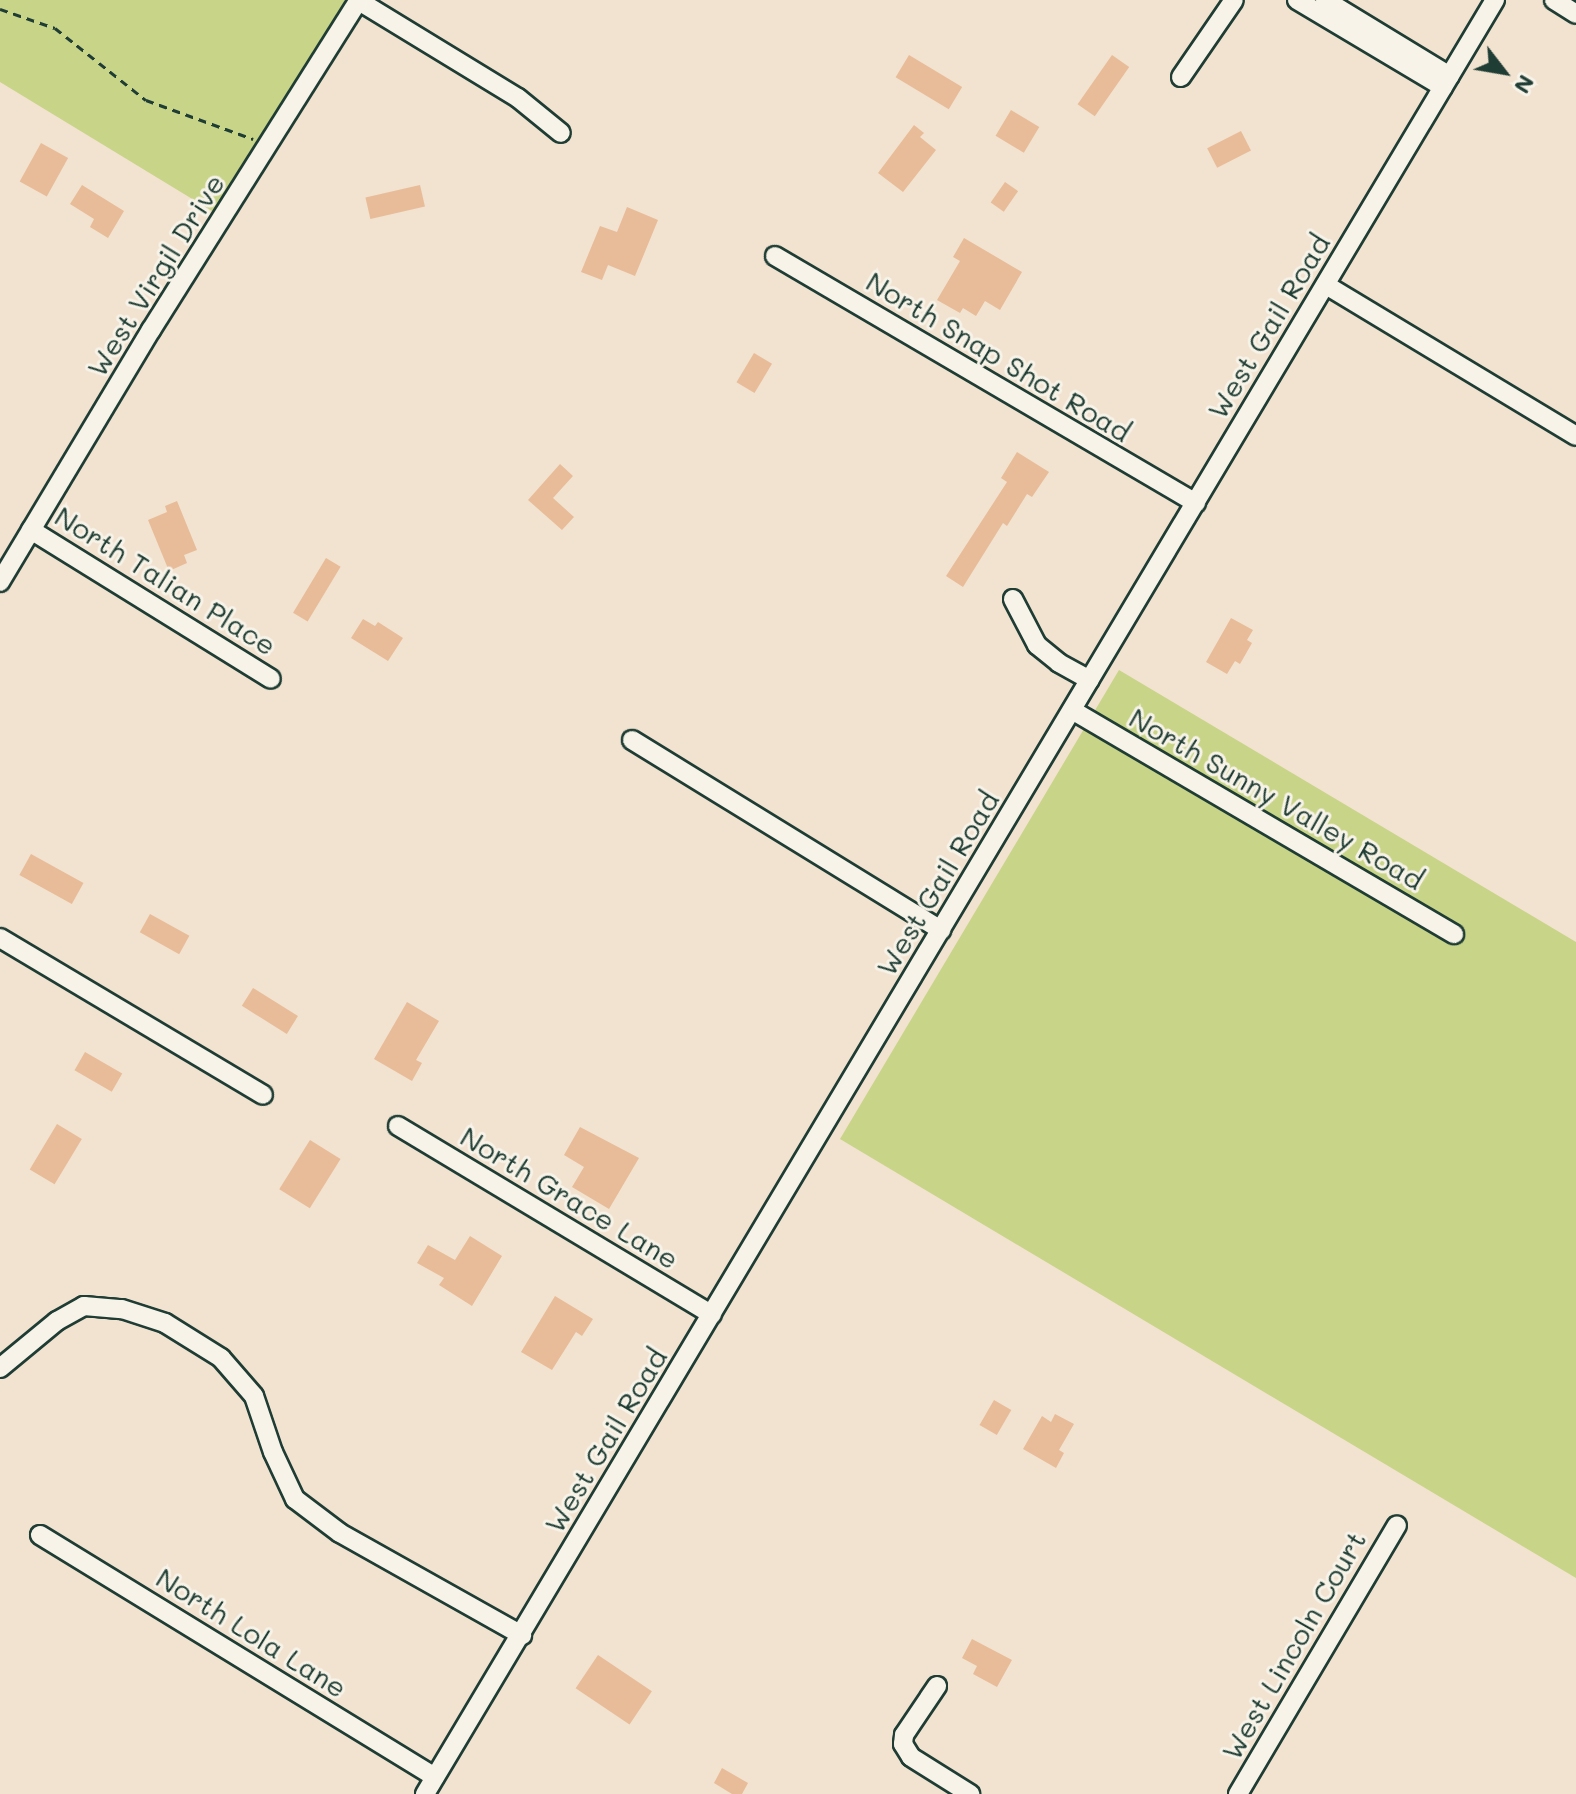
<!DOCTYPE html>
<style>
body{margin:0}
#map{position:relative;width:1576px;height:1794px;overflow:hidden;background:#f2e2d0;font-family:Mali,sans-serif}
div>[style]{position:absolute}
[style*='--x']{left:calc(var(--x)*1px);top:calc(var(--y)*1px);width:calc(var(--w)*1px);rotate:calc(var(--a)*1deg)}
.green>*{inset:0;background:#c8d487}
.building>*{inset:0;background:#e8bc98;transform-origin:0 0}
.path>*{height:3px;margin-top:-1.5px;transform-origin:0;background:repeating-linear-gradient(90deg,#1f3d34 0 8px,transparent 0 14px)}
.roads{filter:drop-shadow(2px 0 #1f3d34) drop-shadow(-2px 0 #1f3d34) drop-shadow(0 2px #1f3d34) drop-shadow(0 -2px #1f3d34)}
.minor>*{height:18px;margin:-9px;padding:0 9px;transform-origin:9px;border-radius:9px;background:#f7f3e8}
span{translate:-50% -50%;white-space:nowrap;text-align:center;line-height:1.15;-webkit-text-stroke:6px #f7f3e8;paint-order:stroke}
.street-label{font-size:28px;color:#1f3d34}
.north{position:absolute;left:1464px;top:32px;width:80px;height:80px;-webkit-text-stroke:6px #f7f3e8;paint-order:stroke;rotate:121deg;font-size:22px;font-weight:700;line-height:32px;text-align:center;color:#1f3d34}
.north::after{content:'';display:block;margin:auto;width:28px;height:36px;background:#1f3d34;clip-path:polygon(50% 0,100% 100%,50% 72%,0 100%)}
</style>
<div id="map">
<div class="green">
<div style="clip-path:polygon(0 0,352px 0,225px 207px,212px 211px,0 82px)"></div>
<div style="clip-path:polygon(1119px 670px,1576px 942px,1576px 1578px,840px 1139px)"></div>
</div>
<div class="building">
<div style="left:909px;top:55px;width:62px;height:26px;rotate:31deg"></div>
<div style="left:1112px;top:55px;width:21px;height:60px;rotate:35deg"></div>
<div style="left:1011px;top:110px;width:33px;height:30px;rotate:31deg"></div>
<div style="clip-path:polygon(914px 125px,924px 133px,920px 137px,936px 150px,903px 192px,878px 173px)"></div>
<div style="left:1241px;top:131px;width:22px;height:38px;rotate:63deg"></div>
<div style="left:41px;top:143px;width:31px;height:44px;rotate:29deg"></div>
<div style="left:1005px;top:182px;width:16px;height:25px;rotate:35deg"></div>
<div style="clip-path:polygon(82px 185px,124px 211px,108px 238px,90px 227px,94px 219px,70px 204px)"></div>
<div style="left:420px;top:185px;width:22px;height:56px;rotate:77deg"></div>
<div style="clip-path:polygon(627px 207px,658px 220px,635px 276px,608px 265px,602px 280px,581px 272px,600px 226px,617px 232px)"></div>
<div style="clip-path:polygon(964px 238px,1022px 272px,1000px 310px,985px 301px,976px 316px,963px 308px,960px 313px,937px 300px,960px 261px,953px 257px)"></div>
<div style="left:754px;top:353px;width:21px;height:34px;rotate:31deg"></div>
<div style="clip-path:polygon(1017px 452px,1049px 472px,1032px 497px,1027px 494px,1007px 526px,1003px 523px,963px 587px,946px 576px,1007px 482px,1001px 478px)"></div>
<div style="clip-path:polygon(560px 464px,573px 476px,553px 498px,574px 517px,562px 530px,528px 500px)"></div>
<div style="clip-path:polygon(177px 501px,197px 550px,184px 555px,187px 563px,169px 571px,148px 520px,167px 512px,165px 506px)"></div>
<div style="left:326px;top:558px;width:17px;height:64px;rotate:31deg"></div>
<div style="clip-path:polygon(1231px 618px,1253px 630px,1247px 640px,1252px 643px,1240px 664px,1235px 661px,1227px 674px,1206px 662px)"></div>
<div style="clip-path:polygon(363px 619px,375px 626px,378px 622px,403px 638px,388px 661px,351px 638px)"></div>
<div style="left:31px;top:854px;width:60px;height:24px;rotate:29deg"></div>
<div style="left:150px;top:914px;width:45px;height:21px;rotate:29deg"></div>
<div style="left:253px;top:988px;width:53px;height:21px;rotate:32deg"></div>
<div style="clip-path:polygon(407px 1002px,439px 1021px,416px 1060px,422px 1063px,412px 1081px,374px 1059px)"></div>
<div style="left:85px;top:1052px;width:43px;height:21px;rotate:30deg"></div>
<div style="left:57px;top:1124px;width:29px;height:53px;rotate:31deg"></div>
<div style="clip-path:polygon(580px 1127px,639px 1158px,609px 1209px,572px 1187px,584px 1167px,564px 1155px)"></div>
<div style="left:310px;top:1140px;width:36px;height:58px;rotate:32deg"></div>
<div style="clip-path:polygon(470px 1236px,502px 1256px,472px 1306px,439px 1285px,444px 1278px,417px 1263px,428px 1245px,455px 1260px)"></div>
<div style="clip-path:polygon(555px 1296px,593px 1319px,582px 1336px,576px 1332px,552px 1370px,521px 1352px)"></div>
<div style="left:994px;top:1400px;width:20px;height:29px;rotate:30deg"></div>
<div style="clip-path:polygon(1055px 1414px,1074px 1424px,1059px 1450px,1064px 1453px,1056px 1468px,1023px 1449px,1042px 1416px,1051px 1422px)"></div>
<div style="clip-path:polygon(972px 1639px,1012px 1660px,997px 1687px,973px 1674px,977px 1666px,962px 1658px)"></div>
<div style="left:598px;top:1655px;width:65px;height:40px;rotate:34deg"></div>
<div style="clip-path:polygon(722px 1768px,748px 1783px,742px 1794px,732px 1794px,714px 1783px)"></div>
</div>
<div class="path">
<div style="--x:0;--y:9;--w:58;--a:19.1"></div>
<div style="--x:55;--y:28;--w:116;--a:38.4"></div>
<div style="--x:146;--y:100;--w:114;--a:20"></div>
</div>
<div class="roads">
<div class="minor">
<div style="--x:1297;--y:0;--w:170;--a:30.8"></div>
<div style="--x:1325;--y:0;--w:146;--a:31.3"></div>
<div style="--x:1554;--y:0;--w:26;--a:32"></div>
<div style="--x:359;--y:1;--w:186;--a:31.4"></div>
<div style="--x:518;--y:98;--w:55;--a:39.1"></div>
<div style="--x:1181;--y:77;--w:93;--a:-55.5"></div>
<div style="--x:775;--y:256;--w:488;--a:30.4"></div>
<div style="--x:1326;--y:285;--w:292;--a:31.1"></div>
<div style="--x:31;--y:530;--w:282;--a:31.8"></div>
<div style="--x:0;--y:582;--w:294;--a:-59.1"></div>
<div style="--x:151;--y:330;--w:390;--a:-57.8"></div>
<div style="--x:1013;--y:599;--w:52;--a:62.4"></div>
<div style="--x:1037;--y:645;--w:28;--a:39"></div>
<div style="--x:1059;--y:663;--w:35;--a:29"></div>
<div style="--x:1072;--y:710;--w:443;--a:30.4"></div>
<div style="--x:632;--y:740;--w:363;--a:31.6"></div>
<div style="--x:0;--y:938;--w:306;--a:30.8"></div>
<div style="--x:398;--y:1126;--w:366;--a:31"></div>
<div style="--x:0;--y:1368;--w:74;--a:-39.5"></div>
<div style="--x:57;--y:1321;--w:31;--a:-29"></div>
<div style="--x:84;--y:1306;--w:38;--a:5"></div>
<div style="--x:122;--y:1309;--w:45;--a:18"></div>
<div style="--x:165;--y:1323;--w:66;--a:32"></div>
<div style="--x:221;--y:1358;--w:50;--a:49"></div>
<div style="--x:254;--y:1396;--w:59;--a:71.3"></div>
<div style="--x:273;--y:1452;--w:52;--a:64.9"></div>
<div style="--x:295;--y:1499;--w:56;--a:37.1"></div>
<div style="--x:340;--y:1533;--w:209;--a:29.3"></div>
<div style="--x:40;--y:1535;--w:463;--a:31.5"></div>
<div style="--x:937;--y:1686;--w:59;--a:124"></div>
<div style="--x:904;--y:1735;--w:9;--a:96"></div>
<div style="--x:903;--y:1744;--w:15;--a:58"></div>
<div style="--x:911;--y:1757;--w:70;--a:32.1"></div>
<div style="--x:425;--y:1794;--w:2089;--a:-59.19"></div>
<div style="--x:1238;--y:1794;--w:312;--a:-59.4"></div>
</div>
</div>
<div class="street-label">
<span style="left:155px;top:275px;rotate:-58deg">West Virgil Drive</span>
<span style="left:1268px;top:326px;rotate:-59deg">West Gail Road</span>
<span style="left:999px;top:356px;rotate:31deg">North Snap Shot Road</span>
<span style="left:166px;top:580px;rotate:32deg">North Talian Place</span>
<span style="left:1277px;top:798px;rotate:30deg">North Sunny Valley Road</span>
<span style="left:937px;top:883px;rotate:-59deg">West Gail Road</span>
<span style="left:570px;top:1197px;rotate:31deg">North Grace Lane</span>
<span style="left:605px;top:1440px;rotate:-59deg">West Gail Road</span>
<span style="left:252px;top:1632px;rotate:32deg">North Lola Lane</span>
<span style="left:1293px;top:1645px;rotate:-60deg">West Lincoln Court</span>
</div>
<div class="north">N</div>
</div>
